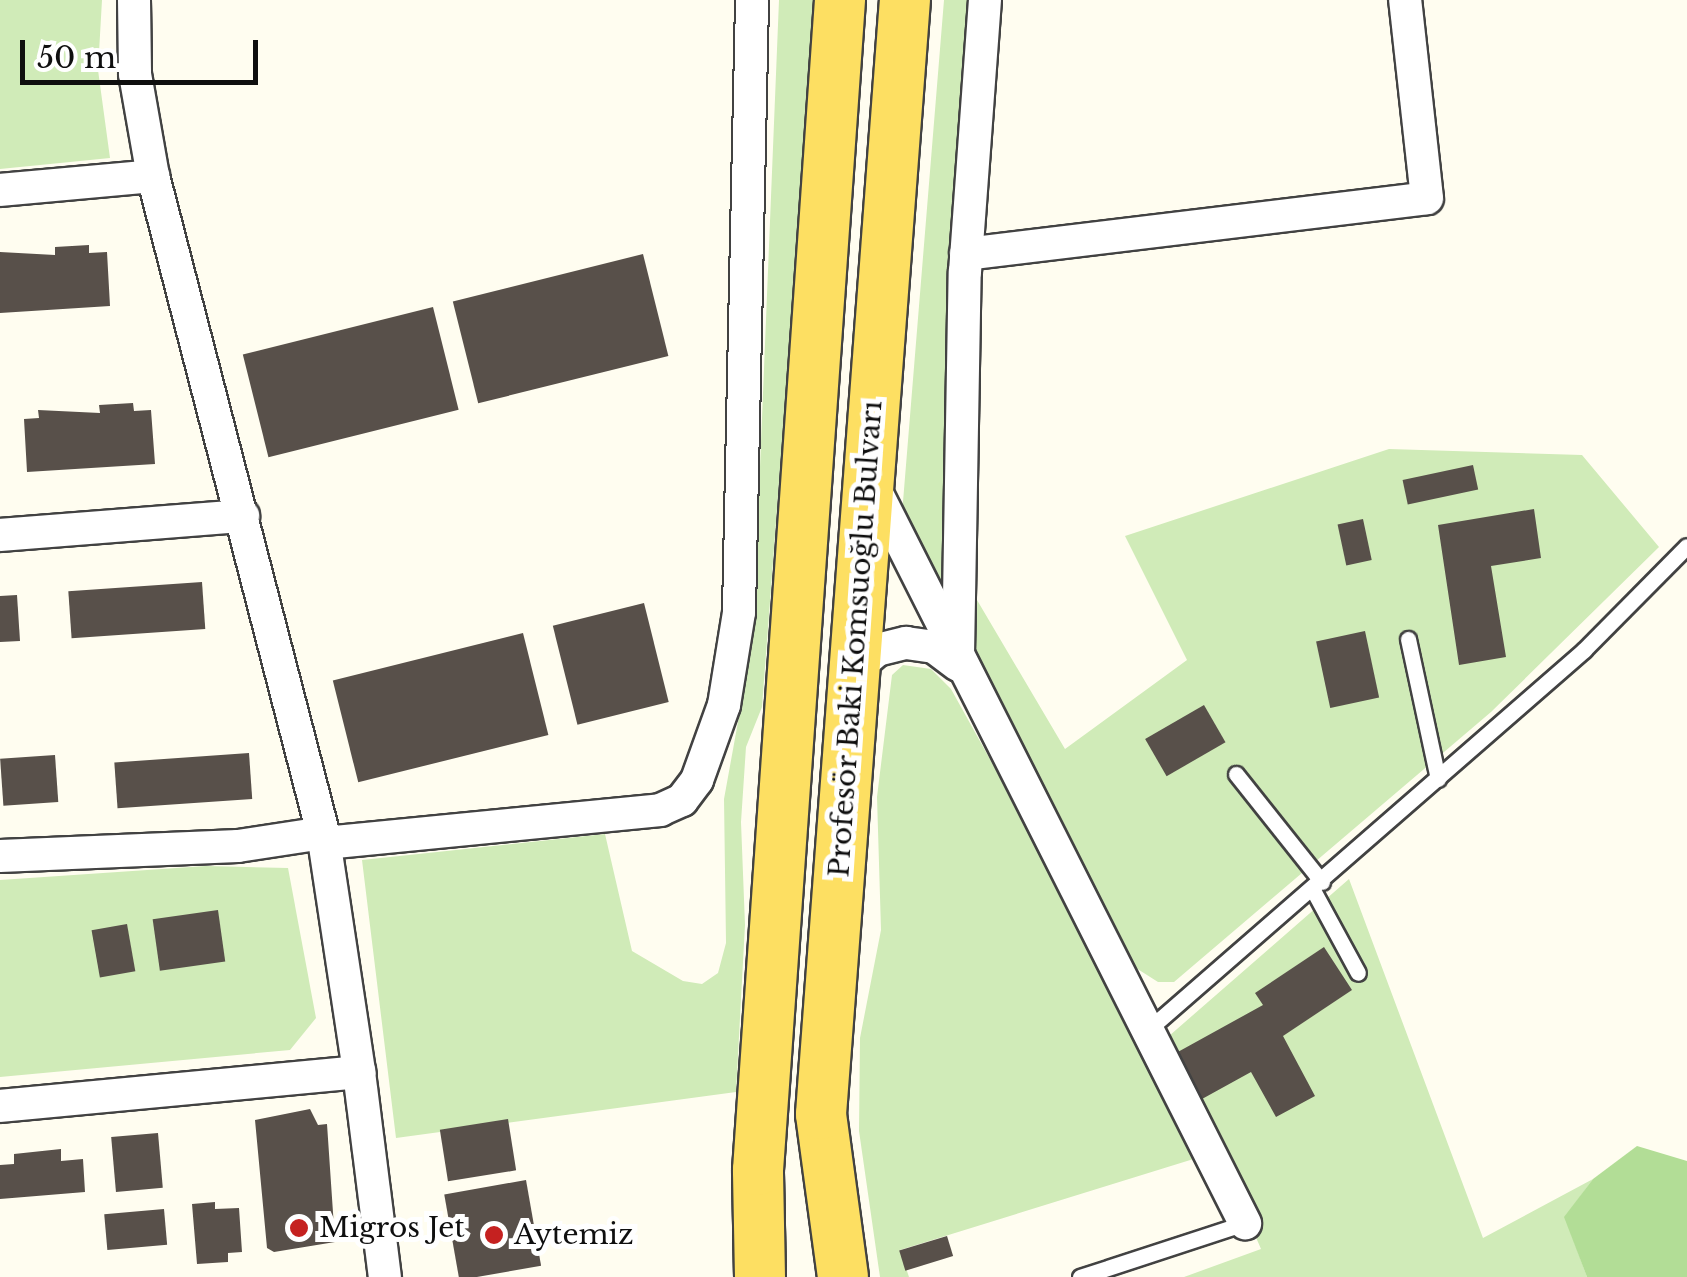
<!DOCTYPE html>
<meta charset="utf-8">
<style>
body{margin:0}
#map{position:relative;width:1687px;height:1277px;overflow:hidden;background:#fffdf0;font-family:"Libre Baskerville",serif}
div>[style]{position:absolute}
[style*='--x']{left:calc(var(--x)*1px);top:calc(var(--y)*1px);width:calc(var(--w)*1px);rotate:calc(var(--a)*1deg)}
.green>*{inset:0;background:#d0ebb8}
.forest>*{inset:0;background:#b2dd96}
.building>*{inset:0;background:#58504a;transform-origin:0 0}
.roads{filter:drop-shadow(2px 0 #424242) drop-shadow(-2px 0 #424242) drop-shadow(0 2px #424242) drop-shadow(0 -2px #424242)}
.lane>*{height:15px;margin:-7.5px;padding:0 7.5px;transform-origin:7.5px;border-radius:7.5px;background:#fff}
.street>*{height:32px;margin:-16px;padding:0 16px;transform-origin:16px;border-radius:16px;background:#fff}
.primary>*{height:50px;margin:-25px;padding:0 25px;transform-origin:25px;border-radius:25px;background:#fddf62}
.dots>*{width:28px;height:28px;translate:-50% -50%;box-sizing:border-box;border:5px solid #fff;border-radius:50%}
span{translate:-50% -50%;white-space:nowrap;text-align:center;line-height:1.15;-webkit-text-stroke:10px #fff;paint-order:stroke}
.street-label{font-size:28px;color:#0f0f0f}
.poi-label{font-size:28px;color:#0f0f0f}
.left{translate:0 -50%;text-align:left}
.scale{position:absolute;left:20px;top:40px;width:238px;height:45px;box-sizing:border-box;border:5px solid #0f0f0f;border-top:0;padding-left:12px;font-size:30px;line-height:35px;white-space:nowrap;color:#0f0f0f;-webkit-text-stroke:8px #fff;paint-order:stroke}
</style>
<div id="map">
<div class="green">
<div style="clip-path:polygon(0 0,102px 0,98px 70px,110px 158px,0 169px)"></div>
<div style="clip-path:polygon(779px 0,814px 0,812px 45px,762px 707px,746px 747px,741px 822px,745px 925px,736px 1092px,396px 1138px,362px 860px,605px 834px,632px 951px,683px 981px,702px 984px,718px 973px,726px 943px,724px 799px,753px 639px)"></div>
<div style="clip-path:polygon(944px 0,975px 0,950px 520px,977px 600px,1065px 749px,1187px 660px,1125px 536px,1389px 449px,1582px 455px,1659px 547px,1491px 712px,1174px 982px,1158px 982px,1136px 968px,902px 514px)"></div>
<div style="clip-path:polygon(903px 665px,931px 669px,951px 689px,1123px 999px,1200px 1157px,900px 1250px,909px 1277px,880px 1277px,859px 1131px,860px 1038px,881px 930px,877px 797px,892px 675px)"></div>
<div style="clip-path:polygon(206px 866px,288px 868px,316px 1018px,290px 1050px,0 1077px,0 880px)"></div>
<div style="clip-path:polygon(1349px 879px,1483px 1238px,1593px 1179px,1565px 1217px,1587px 1277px,1184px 1277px,1261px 1249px,1169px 1036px)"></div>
</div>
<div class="forest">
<div style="clip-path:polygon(1637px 1146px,1687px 1161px,1687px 1277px,1587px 1277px,1564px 1217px,1593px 1179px)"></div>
</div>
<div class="building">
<div style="clip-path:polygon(89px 245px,89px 253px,107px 252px,110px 306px,0 313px,0 252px,55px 255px,55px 247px)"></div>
<div style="left:643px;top:254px;width:105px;height:196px;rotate:76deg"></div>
<div style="left:433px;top:307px;width:106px;height:196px;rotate:76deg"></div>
<div style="clip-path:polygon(133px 403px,134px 411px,151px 410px,155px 464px,27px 472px,24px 419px,39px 418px,38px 410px,100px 413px,99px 405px)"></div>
<div style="left:1473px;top:465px;width:25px;height:72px;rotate:78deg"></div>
<div style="clip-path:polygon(1534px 509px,1541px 558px,1491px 566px,1506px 657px,1459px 665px,1438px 525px)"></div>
<div style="left:1363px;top:519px;width:42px;height:26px;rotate:78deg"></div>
<div style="left:202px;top:582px;width:47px;height:134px;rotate:86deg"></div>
<div style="clip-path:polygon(17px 595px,20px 641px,0 642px,0 596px)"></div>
<div style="left:644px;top:603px;width:102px;height:94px;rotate:76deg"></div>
<div style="left:1365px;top:631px;width:68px;height:50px;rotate:78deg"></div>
<div style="left:523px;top:633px;width:105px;height:196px;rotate:76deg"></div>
<div style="left:1204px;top:705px;width:43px;height:68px;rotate:60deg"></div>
<div style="left:249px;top:753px;width:46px;height:135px;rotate:86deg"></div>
<div style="left:55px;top:755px;width:47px;height:55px;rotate:86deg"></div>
<div style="left:218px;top:910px;width:52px;height:66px;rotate:82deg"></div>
<div style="left:127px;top:924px;width:48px;height:36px;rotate:80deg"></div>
<div style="clip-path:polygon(1324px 947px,1352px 990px,1283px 1036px,1315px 1096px,1276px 1117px,1251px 1072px,1202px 1099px,1176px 1053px,1263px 1005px,1255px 993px)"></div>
<div style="clip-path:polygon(310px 1109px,318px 1125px,327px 1124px,335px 1242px,274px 1252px,267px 1248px,255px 1120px)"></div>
<div style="left:508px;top:1119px;width:52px;height:69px;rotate:81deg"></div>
<div style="left:158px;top:1133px;width:55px;height:47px;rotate:85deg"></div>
<div style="clip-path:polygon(61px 1149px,61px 1161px,83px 1159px,85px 1192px,0 1199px,0 1165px,14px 1164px,14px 1154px)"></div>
<div style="left:526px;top:1180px;width:87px;height:83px;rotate:80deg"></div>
<div style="clip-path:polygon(215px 1202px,215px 1209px,239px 1208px,242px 1252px,228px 1253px,228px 1262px,197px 1264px,192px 1204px)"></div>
<div style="left:164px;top:1209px;width:36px;height:60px;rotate:85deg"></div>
<div style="left:947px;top:1236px;width:21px;height:50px;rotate:73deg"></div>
</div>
<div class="roads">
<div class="lane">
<div style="--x:1408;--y:639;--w:143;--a:77.9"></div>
<div style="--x:1236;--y:774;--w:138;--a:51.5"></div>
<div style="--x:1313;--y:890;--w:94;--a:61.5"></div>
<div style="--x:1150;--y:1028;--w:576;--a:-41.05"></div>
<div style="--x:1584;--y:650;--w:146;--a:-45.3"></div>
<div style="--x:1080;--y:1277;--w:174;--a:-18.1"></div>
</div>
<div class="street">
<div style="--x:134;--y:0;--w:74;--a:89.2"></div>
<div style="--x:135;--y:74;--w:104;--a:80"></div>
<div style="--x:0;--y:190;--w:154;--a:-5.2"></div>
<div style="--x:153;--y:176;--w:679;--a:75.49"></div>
<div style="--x:323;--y:833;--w:242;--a:81.4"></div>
<div style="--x:966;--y:254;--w:464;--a:-6.9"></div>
<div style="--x:1427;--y:198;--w:199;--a:-96.3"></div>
<div style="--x:873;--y:486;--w:826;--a:63.22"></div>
<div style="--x:0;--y:535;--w:244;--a:-4.5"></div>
<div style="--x:958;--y:655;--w:383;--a:-89"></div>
<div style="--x:965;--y:272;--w:273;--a:-85.8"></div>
<div style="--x:854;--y:670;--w:30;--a:-41"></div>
<div style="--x:877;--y:650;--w:30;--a:-14"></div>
<div style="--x:906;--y:643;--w:28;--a:8"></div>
<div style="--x:934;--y:647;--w:30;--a:37"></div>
<div style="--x:325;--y:843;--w:337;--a:-5.6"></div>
<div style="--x:660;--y:810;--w:24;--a:-24"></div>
<div style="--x:682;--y:800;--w:25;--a:-53"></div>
<div style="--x:697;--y:780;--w:80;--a:-70.2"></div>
<div style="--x:724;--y:705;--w:94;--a:-80.8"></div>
<div style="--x:739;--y:612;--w:612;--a:-88.78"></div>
<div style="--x:0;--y:856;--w:238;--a:-2.4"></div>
<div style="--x:238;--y:846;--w:86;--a:-8.7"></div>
<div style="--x:0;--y:1106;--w:361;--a:-5.4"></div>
<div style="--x:359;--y:1072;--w:207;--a:82.8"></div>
</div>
<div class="primary">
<div style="--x:760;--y:1277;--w:107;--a:-91.1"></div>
<div style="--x:758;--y:1170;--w:1173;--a:-85.99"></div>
<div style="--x:843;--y:1277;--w:164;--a:-97.7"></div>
<div style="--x:821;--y:1114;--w:1117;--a:-85.69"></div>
</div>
</div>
<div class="dots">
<div style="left:299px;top:1228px;background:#c52120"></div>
<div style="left:494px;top:1235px;background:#c52120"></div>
</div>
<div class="street-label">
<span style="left:856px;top:639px;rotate:-86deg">Profesör Baki Komsuoğlu Bulvarı</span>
</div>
<div class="poi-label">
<span class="left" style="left:319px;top:1228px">Migros Jet</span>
<span class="left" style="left:514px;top:1235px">Aytemiz</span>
</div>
<div class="scale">50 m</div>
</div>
